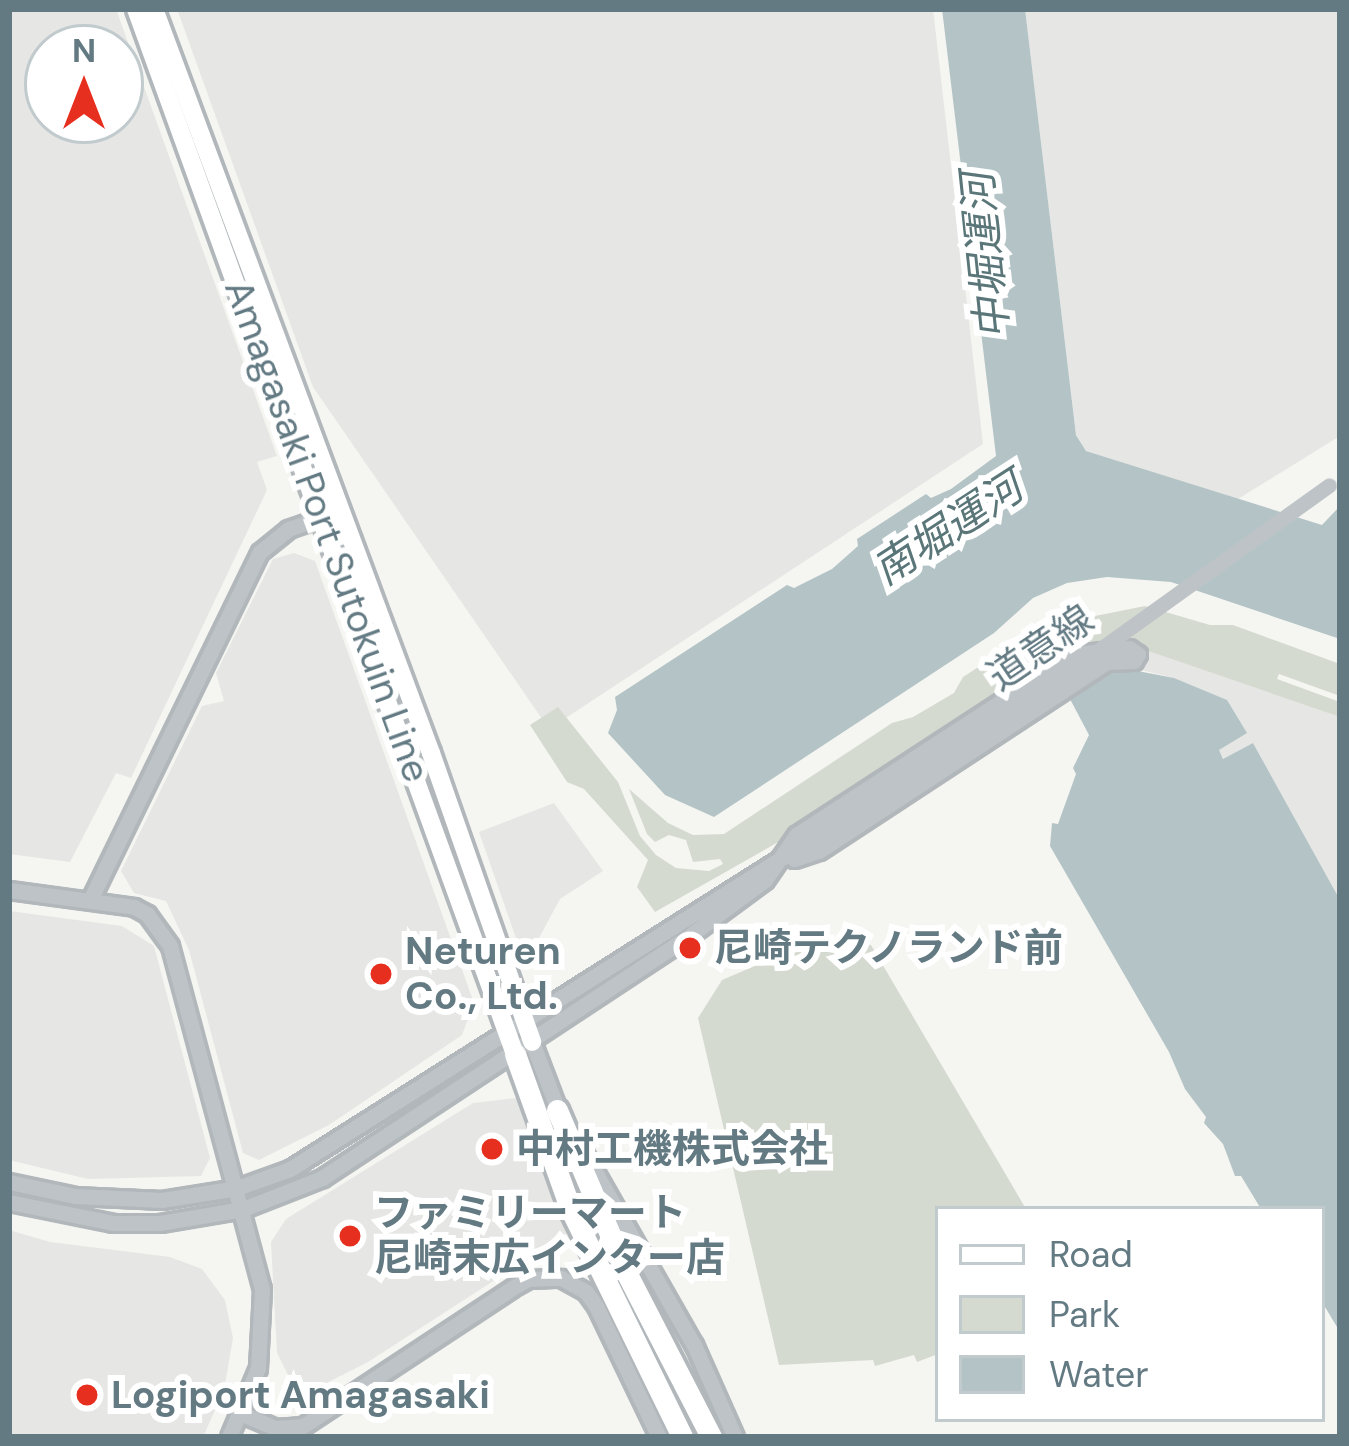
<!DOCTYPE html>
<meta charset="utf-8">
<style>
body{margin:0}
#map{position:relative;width:1349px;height:1446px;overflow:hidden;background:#f5f5f1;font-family:"DM Sans","Noto Sans JP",sans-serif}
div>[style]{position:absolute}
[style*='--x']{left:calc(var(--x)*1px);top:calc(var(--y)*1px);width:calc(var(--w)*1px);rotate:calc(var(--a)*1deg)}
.built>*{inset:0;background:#e6e6e4}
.green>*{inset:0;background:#d5dad0}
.water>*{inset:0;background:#b4c4c6}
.roads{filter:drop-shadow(3px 0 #b1b7ba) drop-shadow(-3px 0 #b1b7ba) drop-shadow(0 3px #b1b7ba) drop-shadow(0 -3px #b1b7ba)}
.minor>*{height:15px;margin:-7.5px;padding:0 7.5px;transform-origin:7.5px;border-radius:7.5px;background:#bdc3c6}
.major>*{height:18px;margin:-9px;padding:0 9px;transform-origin:9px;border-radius:9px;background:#fff}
.highway>*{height:21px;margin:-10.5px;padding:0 10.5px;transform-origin:10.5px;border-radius:10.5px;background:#fff}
.minor-bridge>*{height:15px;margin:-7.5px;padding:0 7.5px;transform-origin:7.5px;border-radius:7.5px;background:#bdc3c6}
.dots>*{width:33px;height:33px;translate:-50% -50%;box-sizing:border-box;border:6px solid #fff;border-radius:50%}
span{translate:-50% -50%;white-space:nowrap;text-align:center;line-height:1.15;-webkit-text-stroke:12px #fff;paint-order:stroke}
.street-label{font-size:39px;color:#637a83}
.poi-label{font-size:39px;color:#637a83;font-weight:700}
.left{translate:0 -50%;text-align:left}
.water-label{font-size:42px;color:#5a7679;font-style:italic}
.frame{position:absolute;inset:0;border:12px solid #637a83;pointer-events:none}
.legend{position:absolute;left:935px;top:1206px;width:390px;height:216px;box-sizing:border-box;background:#fff;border:3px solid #c1cacd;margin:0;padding:15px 21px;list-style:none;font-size:36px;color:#637a83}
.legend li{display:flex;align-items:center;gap:24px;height:60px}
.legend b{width:60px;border:3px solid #c1cacd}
.north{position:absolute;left:24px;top:24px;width:120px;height:120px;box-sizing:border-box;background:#fff;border:3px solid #c1cacd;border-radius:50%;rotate:0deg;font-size:33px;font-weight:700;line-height:48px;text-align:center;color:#637a83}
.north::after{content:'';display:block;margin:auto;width:42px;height:54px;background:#e72f1f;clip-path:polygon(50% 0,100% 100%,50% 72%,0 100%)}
</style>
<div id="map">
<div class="built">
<div style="clip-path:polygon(evenodd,9px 9px,116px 9px,277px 456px,257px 462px,267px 490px,131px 778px,116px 773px,70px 862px,9px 854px,9px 9px,48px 48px,120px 48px,120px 120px,48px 120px,48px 48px)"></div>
<div style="clip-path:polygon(177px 9px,933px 9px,983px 444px,549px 729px,313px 387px)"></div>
<div style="clip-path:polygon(1025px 9px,1340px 9px,1340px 436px,1238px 499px,1086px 451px,1076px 434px)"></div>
<div style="clip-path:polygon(294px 553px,315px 561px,474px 1003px,462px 1035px,329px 1125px,259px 1160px,243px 1153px,189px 950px,166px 901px,134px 893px,121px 871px,202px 706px,224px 701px,216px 673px,273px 559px)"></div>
<div style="clip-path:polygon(1144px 649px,1340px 717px,1340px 900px,1253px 743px,1224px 759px,1174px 678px,1137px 669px)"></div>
<div style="clip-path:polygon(554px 803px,603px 871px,560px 899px,525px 964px,479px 832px)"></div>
<div style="clip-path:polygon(9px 911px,122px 926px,154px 946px,210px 1158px,201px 1176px,88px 1179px,9px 1160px)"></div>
<div style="clip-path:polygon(517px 1098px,569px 1232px,368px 1362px,299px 1397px,277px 1353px,271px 1242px,286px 1219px,473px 1103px)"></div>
<div style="clip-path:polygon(9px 1230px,50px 1242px,170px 1257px,202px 1269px,225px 1300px,233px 1338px,224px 1390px,203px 1437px,9px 1437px)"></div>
</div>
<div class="green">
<div style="clip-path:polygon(1145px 606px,1210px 625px,1233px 625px,1340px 664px,1340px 696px,1279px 674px,1277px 679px,1340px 702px,1340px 717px,1128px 644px,655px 912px,637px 887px,648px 860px,584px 789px,567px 782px,530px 725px,558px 707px,618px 782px,640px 836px,656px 855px,676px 868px,709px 871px,723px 864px,720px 859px,693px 862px,686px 840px,669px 835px,655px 842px,647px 834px,629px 789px,668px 823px,693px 835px,724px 834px,892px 723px,913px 717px,954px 693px,963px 677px,1040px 627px)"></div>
<div style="clip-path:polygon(825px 936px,871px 945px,1026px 1209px,938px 1209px,938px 1354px,917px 1362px,914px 1355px,875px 1366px,873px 1360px,779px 1365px,698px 1018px,722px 980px)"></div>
</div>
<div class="water">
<div style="clip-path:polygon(942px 9px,1025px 9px,1076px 435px,1086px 451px,1322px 525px,1340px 506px,1340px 639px,1171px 582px,1107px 577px,1067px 583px,1033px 598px,994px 633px,714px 817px,665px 795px,608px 733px,617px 710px,615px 697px,787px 585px,794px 588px,832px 569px,858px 546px,857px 539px,926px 494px,931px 498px,951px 489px,996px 456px)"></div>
<div style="clip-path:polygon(1127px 669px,1174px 678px,1227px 700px,1247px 733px,1219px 750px,1223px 759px,1253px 743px,1340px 900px,1340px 1332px,1322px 1302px,1322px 1209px,1261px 1209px,1241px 1176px,1235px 1176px,1223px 1144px,1204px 1123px,1206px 1117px,1185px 1089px,1169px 1052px,1050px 846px,1052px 823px,1058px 824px,1076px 774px,1073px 768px,1089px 735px,1070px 699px,1111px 670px)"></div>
</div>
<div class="roads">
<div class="minor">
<div style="--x:794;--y:859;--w:26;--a:-18"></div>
<div style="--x:819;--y:851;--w:344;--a:-33.3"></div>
<div style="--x:1107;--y:662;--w:27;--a:-2"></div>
<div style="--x:1134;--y:661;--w:8;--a:-60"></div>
<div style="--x:9;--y:890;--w:126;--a:7.7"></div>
<div style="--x:134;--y:907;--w:15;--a:28"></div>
<div style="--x:147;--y:914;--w:39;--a:54"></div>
<div style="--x:170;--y:946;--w:355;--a:75"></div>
<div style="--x:262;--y:1289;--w:79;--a:92.9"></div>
<div style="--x:258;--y:1368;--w:75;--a:112.8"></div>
<div style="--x:90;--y:900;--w:387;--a:-64"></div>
<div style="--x:260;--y:552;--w:36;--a:-39"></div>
<div style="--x:288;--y:529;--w:36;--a:-19"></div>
<div style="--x:532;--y:1042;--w:81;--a:69.1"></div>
<div style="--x:578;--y:1142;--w:234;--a:60.3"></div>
<div style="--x:694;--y:1345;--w:101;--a:66"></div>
<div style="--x:9;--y:1182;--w:67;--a:12"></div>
<div style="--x:75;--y:1196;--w:87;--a:2.6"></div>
<div style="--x:162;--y:1200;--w:76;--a:-9.1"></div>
<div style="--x:237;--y:1188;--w:56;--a:-19.7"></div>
<div style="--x:290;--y:1169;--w:651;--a:-32.32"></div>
<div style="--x:9;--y:1202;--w:106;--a:11.4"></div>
<div style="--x:113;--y:1223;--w:47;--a:0"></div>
<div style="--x:160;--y:1223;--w:84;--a:-9.6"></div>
<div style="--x:243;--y:1209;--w:85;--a:-21.4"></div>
<div style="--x:322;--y:1178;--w:435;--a:-33.4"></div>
<div style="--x:685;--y:939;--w:99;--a:-36.4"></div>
<div style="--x:765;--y:880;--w:55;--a:-55.4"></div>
<div style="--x:796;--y:835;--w:309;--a:-33.1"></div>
<div style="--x:1055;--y:666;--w:32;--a:-24"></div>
<div style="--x:1084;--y:653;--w:45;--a:-6.3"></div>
<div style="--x:1129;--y:648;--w:11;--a:34"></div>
<div style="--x:240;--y:1413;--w:38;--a:23"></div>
<div style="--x:275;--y:1428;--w:28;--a:-4"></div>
<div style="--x:303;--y:1426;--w:250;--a:-33.4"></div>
<div style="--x:512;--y:1288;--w:18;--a:-29"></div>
<div style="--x:528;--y:1279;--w:33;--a:-2"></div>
<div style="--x:561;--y:1278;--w:29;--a:29"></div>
<div style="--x:586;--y:1292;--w:17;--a:54"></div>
<div style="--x:596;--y:1306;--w:145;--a:64.3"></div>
</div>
<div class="major">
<div style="--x:136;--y:9;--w:1112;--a:70.07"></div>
<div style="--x:154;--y:9;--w:794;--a:69.58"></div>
<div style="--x:431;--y:753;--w:306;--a:70.7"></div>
</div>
<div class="highway">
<div style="--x:515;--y:1054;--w:166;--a:70.3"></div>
<div style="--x:571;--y:1210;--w:253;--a:63.9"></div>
<div style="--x:557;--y:1110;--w:176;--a:66.9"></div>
<div style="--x:626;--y:1272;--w:186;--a:62.7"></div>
</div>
</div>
<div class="minor-bridge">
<div style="--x:840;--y:821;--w:293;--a:-33.3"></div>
<div style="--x:1085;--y:660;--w:300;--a:-35.6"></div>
</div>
<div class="dots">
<div style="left:690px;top:948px;background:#e72f1f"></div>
<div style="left:381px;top:974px;background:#e72f1f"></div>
<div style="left:492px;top:1149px;background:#e72f1f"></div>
<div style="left:350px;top:1236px;background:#e72f1f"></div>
<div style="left:87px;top:1395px;background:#e72f1f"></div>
</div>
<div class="street-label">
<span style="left:327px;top:531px;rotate:70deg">Amagasaki Port Sutokuin Line</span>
<span style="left:1041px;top:648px;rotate:-34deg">道意線</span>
</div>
<div class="poi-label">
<span class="left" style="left:714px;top:948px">尼崎テクノランド前</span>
<span class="left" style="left:405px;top:974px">Neturen<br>Co., Ltd.</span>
<span class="left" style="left:516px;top:1149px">中村工機株式会社</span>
<span class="left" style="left:374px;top:1236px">ファミリーマート<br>尼崎末広インター店</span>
<span class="left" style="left:111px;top:1395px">Logiport Amagasaki</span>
</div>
<div class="water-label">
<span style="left:986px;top:256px;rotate:-96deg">中堀運河</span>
<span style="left:948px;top:529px;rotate:-33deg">南堀運河</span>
</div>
<div class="frame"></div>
<ul class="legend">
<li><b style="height:15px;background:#fff"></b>Road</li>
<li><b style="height:33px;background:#d5dad0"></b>Park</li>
<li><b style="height:33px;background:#b4c4c6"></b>Water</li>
</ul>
<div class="north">N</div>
</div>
